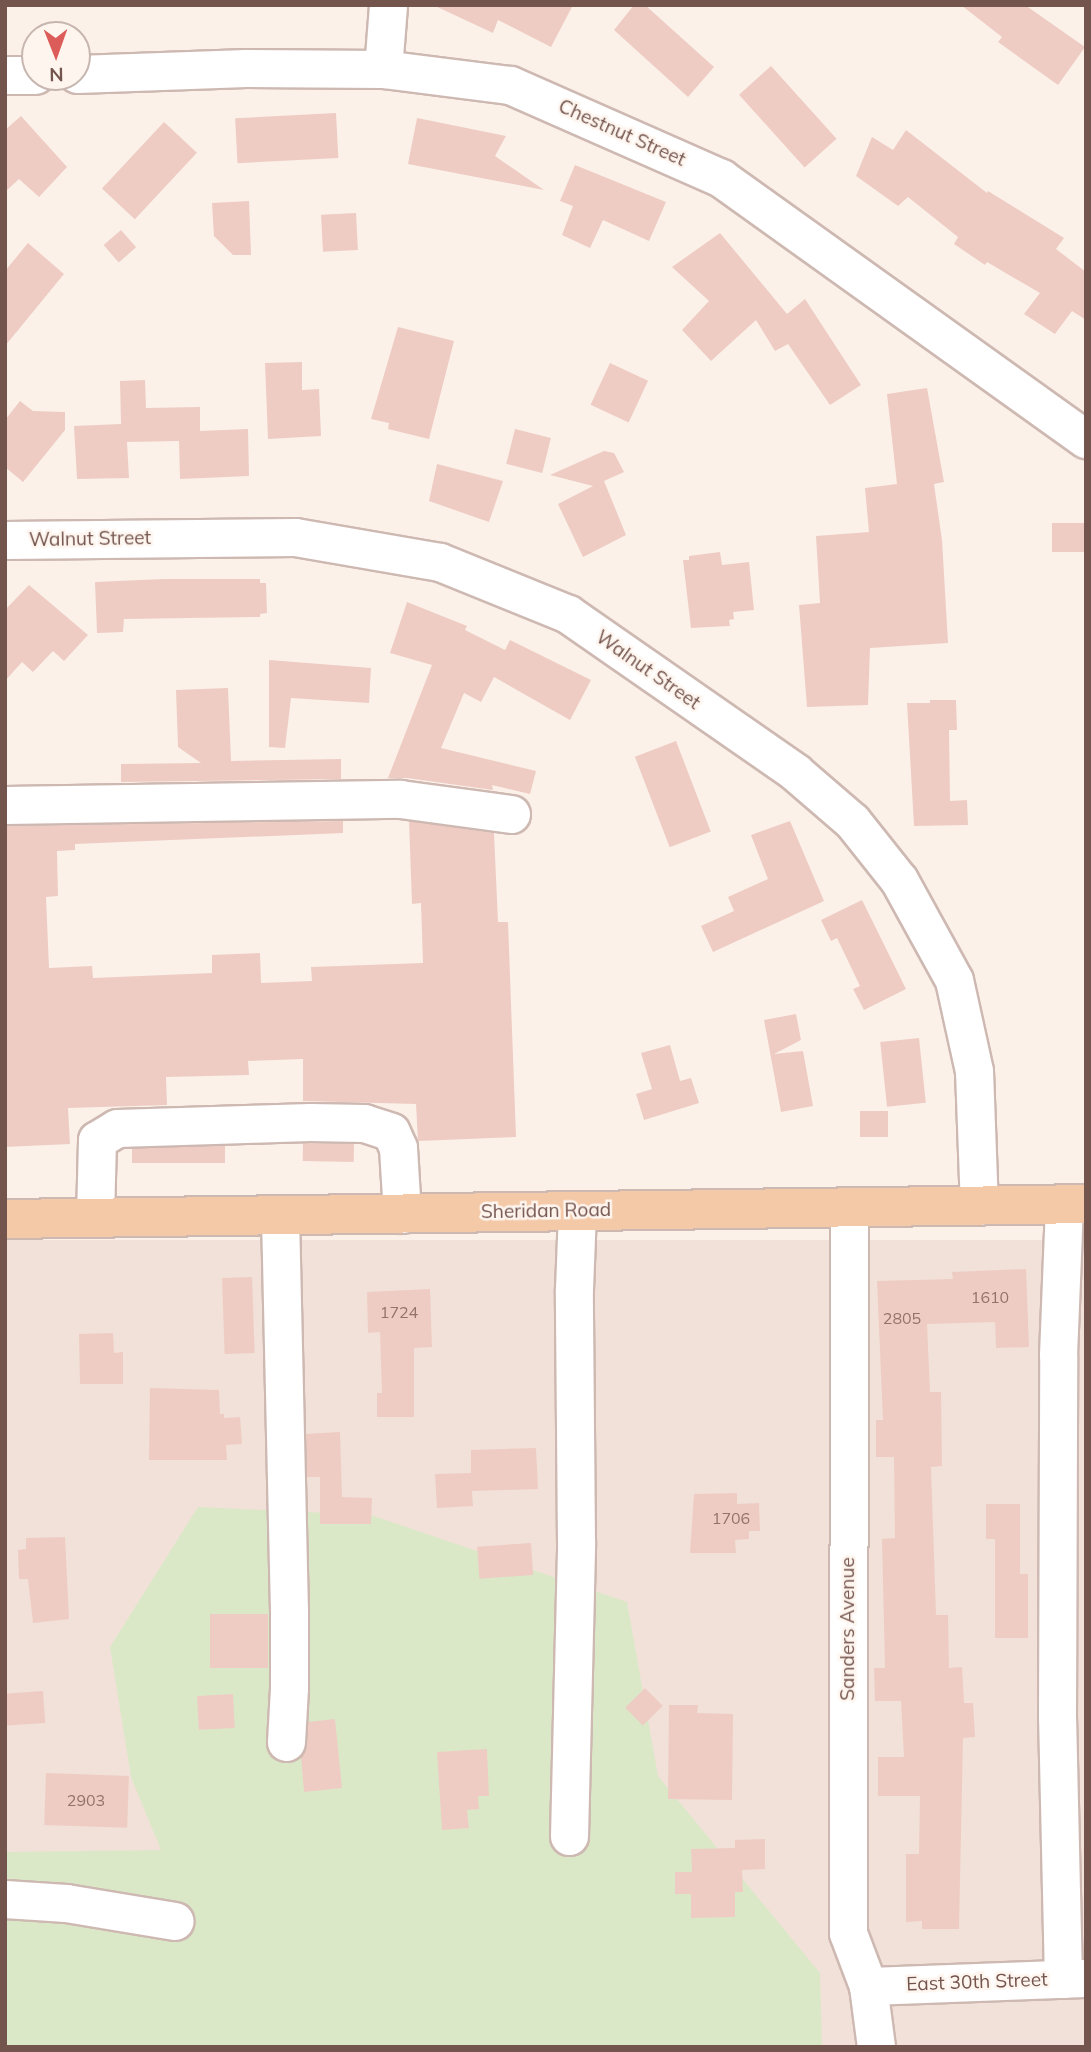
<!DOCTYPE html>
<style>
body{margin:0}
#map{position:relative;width:1091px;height:2052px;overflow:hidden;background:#fbf1e9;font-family:Mulish,sans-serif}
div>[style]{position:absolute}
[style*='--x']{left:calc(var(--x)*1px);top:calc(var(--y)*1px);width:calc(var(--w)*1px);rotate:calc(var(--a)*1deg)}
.residential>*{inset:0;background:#f2e1d8;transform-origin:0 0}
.green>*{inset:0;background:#dbe8c8}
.building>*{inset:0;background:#eeccc3;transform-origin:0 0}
.roads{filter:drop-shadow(2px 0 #ceb9b2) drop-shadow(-2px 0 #ceb9b2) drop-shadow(0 2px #ceb9b2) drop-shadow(0 -2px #ceb9b2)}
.minor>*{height:37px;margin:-18.5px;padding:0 18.5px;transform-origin:18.5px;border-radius:18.5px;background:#fff}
.major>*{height:38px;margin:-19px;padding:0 19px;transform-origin:19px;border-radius:19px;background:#f4c9a7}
span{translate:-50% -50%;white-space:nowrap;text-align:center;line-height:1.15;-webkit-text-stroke:5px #fef5ef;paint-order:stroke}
.number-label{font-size:16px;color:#92736b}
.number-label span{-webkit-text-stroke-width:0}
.street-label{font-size:19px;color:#74554e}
.frame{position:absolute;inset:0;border:7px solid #74554e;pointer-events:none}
.north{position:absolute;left:21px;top:21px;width:70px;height:70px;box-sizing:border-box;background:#fef5ef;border:2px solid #c7b5af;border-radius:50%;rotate:179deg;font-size:19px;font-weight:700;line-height:28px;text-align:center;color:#74554e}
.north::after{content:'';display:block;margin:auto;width:24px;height:32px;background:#db5c58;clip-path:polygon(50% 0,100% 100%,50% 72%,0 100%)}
</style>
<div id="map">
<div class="residential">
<div style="left:1086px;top:1240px;width:807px;height:1081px;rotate:90deg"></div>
</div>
<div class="green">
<div style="clip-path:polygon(198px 1507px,371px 1515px,627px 1602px,658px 1776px,820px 1973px,822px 2047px,5px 2047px,5px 1852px,161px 1850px,131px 1777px,110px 1647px)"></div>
</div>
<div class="building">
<div style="clip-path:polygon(433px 5px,573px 5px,551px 47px,498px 20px,493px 33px)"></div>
<div style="clip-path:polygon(634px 5px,645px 5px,714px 67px,688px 97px,614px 30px)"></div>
<div style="clip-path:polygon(961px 5px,1025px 5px,1085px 47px,1058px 85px,998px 42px,1002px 37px)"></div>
<div style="left:771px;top:66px;width:98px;height:43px;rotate:48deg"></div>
<div style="left:336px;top:113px;width:45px;height:101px;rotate:87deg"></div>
<div style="clip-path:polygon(21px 116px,67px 167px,39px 197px,19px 179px,5px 192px,5px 130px)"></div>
<div style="clip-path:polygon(417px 118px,506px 136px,495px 156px,544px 190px,408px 164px)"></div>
<div style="left:164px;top:122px;width:45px;height:91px;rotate:43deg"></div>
<div style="clip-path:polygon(906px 130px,987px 193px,988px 191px,1064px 238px,1056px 249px,1086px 272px,1086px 320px,1072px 311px,1055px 334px,1024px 314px,1040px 293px,987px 262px,985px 265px,954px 244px,958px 237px,908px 197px,898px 206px,856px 176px,872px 137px,893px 150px)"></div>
<div style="clip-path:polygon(575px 165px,666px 202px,649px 241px,603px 220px,590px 248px,562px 235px,573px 206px,560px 201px)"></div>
<div style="clip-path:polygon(249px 201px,251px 255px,233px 255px,214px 236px,212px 203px)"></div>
<div style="left:356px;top:213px;width:37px;height:35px;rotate:87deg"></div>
<div style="left:121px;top:230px;width:23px;height:23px;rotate:49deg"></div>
<div style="clip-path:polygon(720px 233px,787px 314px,805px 299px,861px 385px,830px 405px,788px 344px,775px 351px,756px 320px,711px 361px,682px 330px,709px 301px,672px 267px)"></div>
<div style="clip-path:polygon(28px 243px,64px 274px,5px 346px,5px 271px)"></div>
<div style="clip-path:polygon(398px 327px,454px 341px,429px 439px,388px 429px,389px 423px,371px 419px)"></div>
<div style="clip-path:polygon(302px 362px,302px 390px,319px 389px,321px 436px,268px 439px,265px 363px)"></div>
<div style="left:610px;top:363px;width:42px;height:46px;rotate:25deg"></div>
<div style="clip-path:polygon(145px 380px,146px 408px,200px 407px,200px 431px,248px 429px,249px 476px,180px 479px,179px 441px,127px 442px,129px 478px,77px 479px,74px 426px,121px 424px,120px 381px)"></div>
<div style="clip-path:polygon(927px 388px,944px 482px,934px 484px,942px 540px,948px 643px,870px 648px,868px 705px,807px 707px,799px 605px,820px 603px,816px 536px,869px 532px,865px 488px,897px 484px,887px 394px)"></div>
<div style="clip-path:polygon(20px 401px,33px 411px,65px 412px,65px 430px,23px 482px,5px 467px,5px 420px)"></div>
<div style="left:515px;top:429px;width:37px;height:36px;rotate:14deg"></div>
<div style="clip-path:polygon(604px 451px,614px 453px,624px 472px,604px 481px,626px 535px,583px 557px,558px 504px,593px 486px,550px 475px)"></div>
<div style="clip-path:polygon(437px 464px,503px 481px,489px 522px,429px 501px)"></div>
<div style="left:1086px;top:523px;width:29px;height:34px;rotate:90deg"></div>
<div style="clip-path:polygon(720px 552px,722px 565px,749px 562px,754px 610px,733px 612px,734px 619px,729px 620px,730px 626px,691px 628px,683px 560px,689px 560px,689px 556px)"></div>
<div style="clip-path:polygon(164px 579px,260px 579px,260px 583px,266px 583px,267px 613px,260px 614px,260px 617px,124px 619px,123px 632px,97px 633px,95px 582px)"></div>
<div style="clip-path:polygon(29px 585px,88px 635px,64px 661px,53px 651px,33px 672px,22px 662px,5px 681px,5px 610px)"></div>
<div style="clip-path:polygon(407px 602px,467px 626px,465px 630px,505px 650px,510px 640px,591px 680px,570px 720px,494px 677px,481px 702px,464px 693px,441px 748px,536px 771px,530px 794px,492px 785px,493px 790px,407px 778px,388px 778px,432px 665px,390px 653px)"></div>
<div style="clip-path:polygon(269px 660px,371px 668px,369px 703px,291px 698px,285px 748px,269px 747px)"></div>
<div style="clip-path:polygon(228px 688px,231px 761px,341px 759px,341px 779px,121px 782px,121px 764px,201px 763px,178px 747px,176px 690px)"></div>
<div style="clip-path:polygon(930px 700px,956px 700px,957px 730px,949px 730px,950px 801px,967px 800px,968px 825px,914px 826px,907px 703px,930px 703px)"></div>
<div style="left:676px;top:741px;width:97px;height:44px;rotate:69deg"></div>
<div style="clip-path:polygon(343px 821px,343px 833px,75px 844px,75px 850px,57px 851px,58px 896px,46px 897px,49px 968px,92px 966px,93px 978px,212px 973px,212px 955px,260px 953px,261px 983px,312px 981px,311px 967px,423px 963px,421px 903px,412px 904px,409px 821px,494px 833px,498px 922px,508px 922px,516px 1137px,418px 1141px,416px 1104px,303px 1101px,303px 1059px,248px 1061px,249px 1075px,166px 1077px,167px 1105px,68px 1108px,70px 1144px,5px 1147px,5px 826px)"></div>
<div style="clip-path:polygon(790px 821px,824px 901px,713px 952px,701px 926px,734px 911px,728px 897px,768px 879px,751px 835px)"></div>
<div style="clip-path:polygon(862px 900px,906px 989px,864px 1010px,853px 989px,860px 986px,837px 938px,831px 941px,821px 920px)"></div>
<div style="clip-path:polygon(796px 1014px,801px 1040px,774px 1054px,803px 1051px,813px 1106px,781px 1112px,764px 1020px)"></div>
<div style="left:919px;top:1038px;width:65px;height:39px;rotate:84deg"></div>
<div style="clip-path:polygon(670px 1045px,680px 1081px,691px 1078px,699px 1103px,644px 1120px,636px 1094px,652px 1089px,641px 1053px)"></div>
<div style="left:860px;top:1111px;width:28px;height:26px"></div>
<div style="left:303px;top:1143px;width:51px;height:18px;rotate:1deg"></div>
<div style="left:225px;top:1146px;width:17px;height:93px;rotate:90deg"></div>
<div style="clip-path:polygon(1026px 1269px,1029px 1347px,996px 1348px,995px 1322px,927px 1324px,930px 1392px,941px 1392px,942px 1466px,931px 1467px,936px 1615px,948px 1615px,949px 1668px,962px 1667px,964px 1703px,973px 1703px,975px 1737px,963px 1738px,959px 1929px,922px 1929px,922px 1921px,906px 1922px,906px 1854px,919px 1854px,920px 1796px,878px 1796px,878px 1757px,904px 1757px,901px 1701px,875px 1701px,874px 1668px,885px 1668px,882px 1539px,895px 1538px,894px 1457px,876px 1457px,876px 1420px,883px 1420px,877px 1281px,953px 1279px,952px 1272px)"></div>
<div style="left:252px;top:1277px;width:76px;height:30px;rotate:88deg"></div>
<div style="clip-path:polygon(430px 1289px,432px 1347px,414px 1348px,414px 1417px,377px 1417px,377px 1393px,382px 1393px,380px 1332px,368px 1333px,367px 1292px)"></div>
<div style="clip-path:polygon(113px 1333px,114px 1353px,123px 1352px,123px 1384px,80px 1384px,79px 1334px)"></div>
<div style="clip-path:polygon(150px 1388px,219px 1390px,220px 1414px,224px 1414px,224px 1418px,240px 1417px,242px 1444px,226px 1445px,227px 1460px,149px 1460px)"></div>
<div style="clip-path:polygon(340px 1432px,342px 1497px,372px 1498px,371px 1524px,320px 1524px,320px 1477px,307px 1477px,306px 1434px)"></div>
<div style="clip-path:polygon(536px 1448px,538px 1489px,472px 1491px,473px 1506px,437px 1508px,435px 1474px,471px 1473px,471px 1450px)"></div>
<div style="clip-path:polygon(737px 1493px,737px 1504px,759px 1503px,760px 1531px,749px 1531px,749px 1539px,735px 1540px,736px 1553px,690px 1553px,694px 1494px)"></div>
<div style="clip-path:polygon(986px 1504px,1020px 1504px,1020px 1574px,1028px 1574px,1028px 1638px,995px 1638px,995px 1539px,986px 1539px)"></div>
<div style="clip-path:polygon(65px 1537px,69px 1619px,33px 1623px,28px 1579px,19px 1579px,18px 1550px,26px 1549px,26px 1538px)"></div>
<div style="left:531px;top:1543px;width:32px;height:54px;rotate:86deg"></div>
<div style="left:268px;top:1614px;width:54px;height:58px;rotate:90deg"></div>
<div style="left:645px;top:1688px;width:25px;height:28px;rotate:45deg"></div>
<div style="left:43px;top:1691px;width:32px;height:38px;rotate:86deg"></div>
<div style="left:233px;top:1694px;width:34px;height:36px;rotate:87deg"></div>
<div style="clip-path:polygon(669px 1705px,698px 1705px,697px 1713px,733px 1714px,732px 1800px,668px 1799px)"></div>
<div style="clip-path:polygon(335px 1719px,342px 1788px,304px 1792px,301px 1756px,307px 1744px,308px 1722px)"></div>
<div style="clip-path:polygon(487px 1749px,489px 1796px,478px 1796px,479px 1809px,467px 1810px,469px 1828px,442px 1830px,437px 1752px)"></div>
<div style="left:46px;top:1773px;width:83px;height:52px;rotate:2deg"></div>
<div style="clip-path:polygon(765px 1839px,765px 1869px,742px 1870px,743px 1892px,735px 1892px,735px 1917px,691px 1918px,691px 1894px,675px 1894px,675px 1872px,692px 1872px,691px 1849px,735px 1848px,735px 1840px)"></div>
</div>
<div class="roads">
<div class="minor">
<div style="--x:383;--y:69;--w:64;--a:-85.5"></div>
<div style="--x:77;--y:74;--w:169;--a:-2"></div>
<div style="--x:246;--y:68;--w:137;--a:0.4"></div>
<div style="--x:383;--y:69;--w:128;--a:7.2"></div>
<div style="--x:510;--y:85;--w:231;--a:23.8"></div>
<div style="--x:721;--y:178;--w:449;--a:35.6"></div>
<div style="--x:5;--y:75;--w:30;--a:0"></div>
<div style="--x:5;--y:540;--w:290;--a:-0.6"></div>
<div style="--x:295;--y:537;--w:147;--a:9.8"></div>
<div style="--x:440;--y:562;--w:138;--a:22.1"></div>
<div style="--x:568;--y:614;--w:277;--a:34.8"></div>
<div style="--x:795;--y:772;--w:75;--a:40.7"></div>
<div style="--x:852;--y:821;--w:75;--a:51.5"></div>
<div style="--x:899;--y:880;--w:114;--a:61.2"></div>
<div style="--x:954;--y:980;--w:93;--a:77.6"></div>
<div style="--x:974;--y:1071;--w:135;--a:87.9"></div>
<div style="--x:5;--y:805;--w:395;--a:-0.9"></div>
<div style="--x:400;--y:799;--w:112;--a:7.7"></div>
<div style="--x:849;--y:1207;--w:726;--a:90.08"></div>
<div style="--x:848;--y:1933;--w:57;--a:69.3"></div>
<div style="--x:868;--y:1986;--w:62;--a:82.5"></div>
<div style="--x:280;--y:1215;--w:395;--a:88.7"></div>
<div style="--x:289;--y:1610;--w:78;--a:90"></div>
<div style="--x:289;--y:1688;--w:54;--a:93.2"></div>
<div style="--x:95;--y:1217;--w:77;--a:-88.5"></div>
<div style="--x:97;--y:1140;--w:23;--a:-31"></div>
<div style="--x:117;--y:1128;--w:193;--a:-1.8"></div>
<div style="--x:310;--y:1122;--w:54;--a:1.1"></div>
<div style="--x:364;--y:1123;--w:28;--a:18"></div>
<div style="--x:391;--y:1132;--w:17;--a:66"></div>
<div style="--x:398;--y:1148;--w:66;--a:86.5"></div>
<div style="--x:569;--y:1836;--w:294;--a:-88.6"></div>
<div style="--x:576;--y:1542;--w:253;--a:-90.5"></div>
<div style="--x:574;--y:1289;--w:78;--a:-87.8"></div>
<div style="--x:5;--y:1899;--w:61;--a:3.8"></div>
<div style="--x:66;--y:1903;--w:110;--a:9.4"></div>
<div style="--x:1063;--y:1979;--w:262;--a:-91.3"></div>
<div style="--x:1057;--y:1717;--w:362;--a:-89.8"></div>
<div style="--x:1058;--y:1355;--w:150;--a:-87.7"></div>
<div style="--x:868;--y:1986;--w:218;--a:-2.1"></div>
</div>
<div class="major">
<div style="--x:5;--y:1219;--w:1081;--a:-0.79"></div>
</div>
</div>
<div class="number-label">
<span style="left:990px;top:1297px">1610</span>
<span style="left:399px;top:1312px">1724</span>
<span style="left:902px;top:1318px">2805</span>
<span style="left:731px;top:1518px">1706</span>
<span style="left:86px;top:1800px">2903</span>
</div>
<div class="street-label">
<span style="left:622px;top:133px;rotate:24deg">Chestnut Street</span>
<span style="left:90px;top:539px;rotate:-1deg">Walnut Street</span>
<span style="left:648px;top:670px;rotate:35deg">Walnut Street</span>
<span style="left:546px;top:1211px;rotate:-1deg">Sheridan Road</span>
<span style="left:848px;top:1629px;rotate:-90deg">Sanders Avenue</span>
<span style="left:977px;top:1982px;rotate:-2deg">East 30th Street</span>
</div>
<div class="frame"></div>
<div class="north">N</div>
</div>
